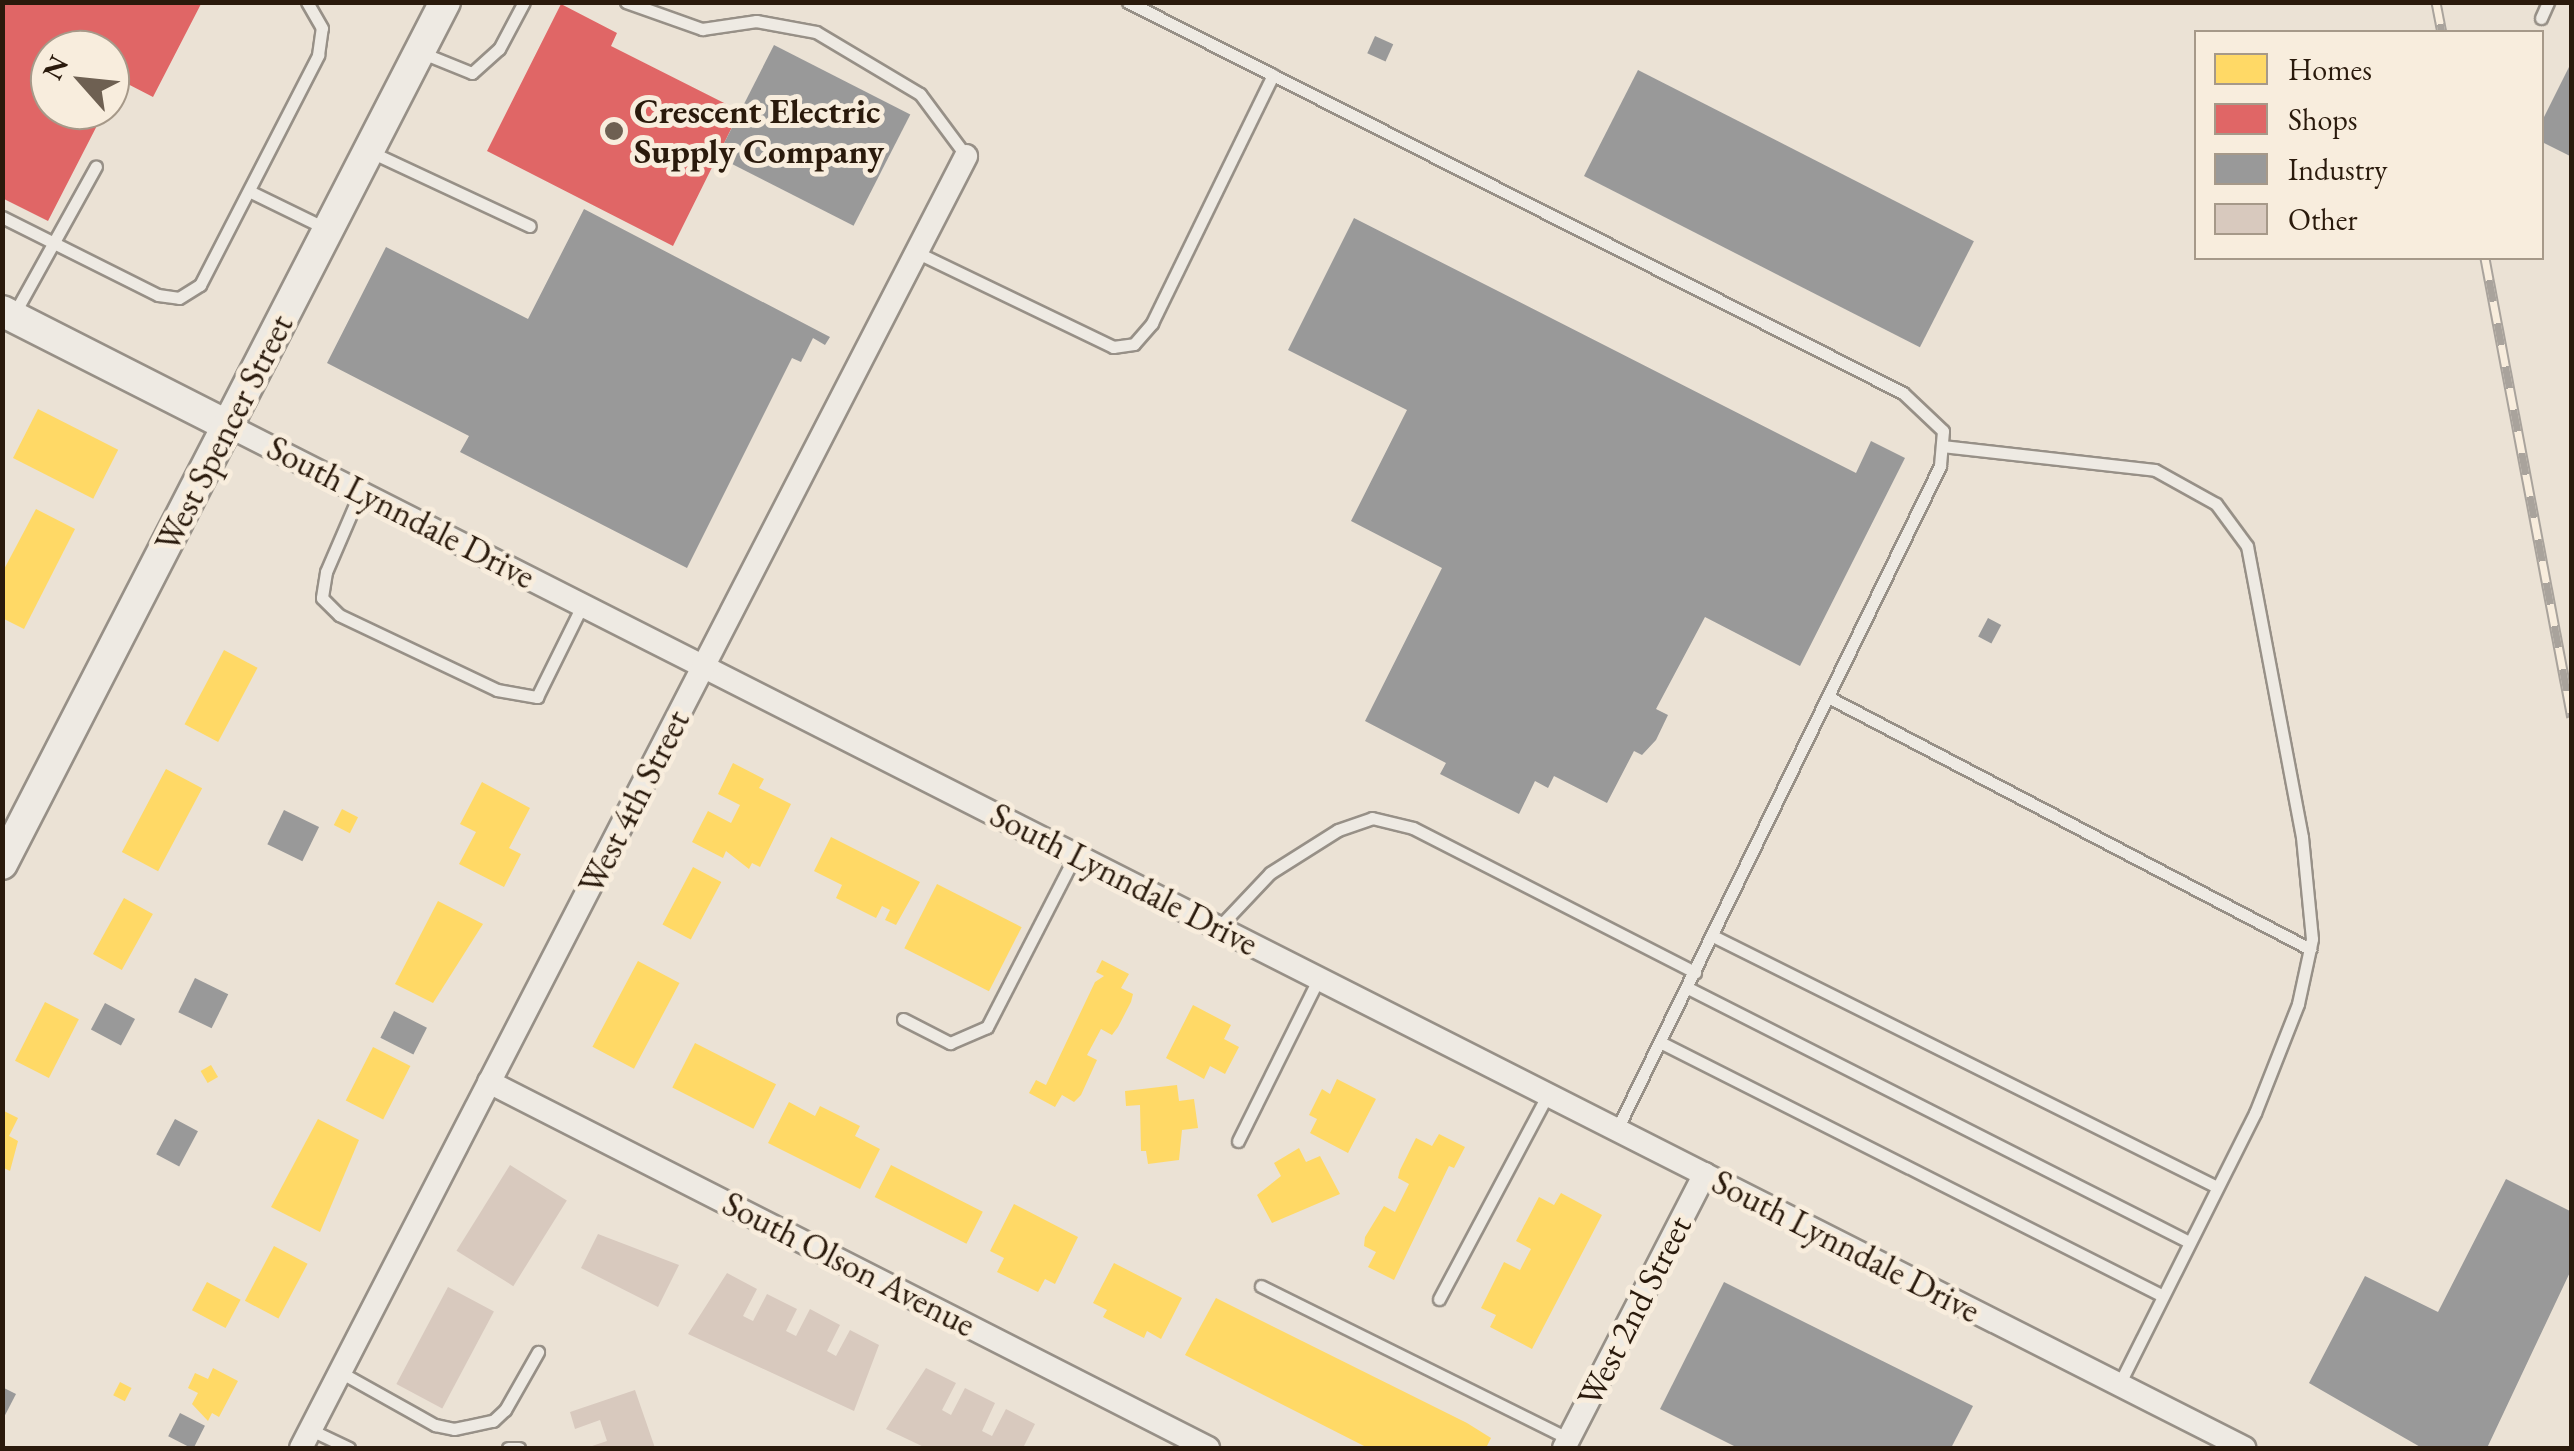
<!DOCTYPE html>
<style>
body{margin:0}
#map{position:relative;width:2574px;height:1451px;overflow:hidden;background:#ebe2d5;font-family:"EB Garamond",serif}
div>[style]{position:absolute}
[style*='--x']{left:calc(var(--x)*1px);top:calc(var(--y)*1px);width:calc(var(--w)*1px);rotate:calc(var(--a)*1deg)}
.homes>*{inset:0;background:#ffd966;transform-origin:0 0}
.shops>*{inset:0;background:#e06666}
.industry>*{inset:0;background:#999;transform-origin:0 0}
.building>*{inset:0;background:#d8c9be;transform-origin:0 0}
.roads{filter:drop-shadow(2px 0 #979087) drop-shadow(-2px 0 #979087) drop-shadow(0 2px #979087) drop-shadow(0 -2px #979087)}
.lane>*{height:11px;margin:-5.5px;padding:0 5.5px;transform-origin:5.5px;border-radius:5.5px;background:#eeeae3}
.street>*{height:22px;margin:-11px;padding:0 11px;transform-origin:11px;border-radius:11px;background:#eeeae3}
.secondary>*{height:30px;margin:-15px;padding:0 15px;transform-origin:15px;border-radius:15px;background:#eeeae3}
.rail>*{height:11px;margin-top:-5.5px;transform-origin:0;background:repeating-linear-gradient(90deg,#f8eddd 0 22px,#a9a39c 0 44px);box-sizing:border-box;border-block:2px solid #a9a39c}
.dots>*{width:28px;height:28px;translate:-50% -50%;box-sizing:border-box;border:5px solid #f8eddd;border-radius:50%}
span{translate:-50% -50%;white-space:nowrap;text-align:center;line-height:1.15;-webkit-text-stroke:10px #f8eddd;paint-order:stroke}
.poi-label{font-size:35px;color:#2a1a0c;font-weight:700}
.left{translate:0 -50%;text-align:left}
.street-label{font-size:35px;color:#2a1a0c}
.frame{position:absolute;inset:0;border:5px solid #2a1a0c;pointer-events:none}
.legend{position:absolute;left:2194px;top:30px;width:350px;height:230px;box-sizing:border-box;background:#f8eddd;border:2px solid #a69989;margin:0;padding:12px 18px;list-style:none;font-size:30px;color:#2a1a0c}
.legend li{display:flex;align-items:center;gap:20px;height:50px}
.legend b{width:50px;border:2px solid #a69989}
.north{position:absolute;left:30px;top:30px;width:100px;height:100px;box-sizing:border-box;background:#f8eddd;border:2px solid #a69989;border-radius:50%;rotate:297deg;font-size:28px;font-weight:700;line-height:40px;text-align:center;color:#2a1a0c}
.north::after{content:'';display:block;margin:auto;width:35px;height:45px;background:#6e6052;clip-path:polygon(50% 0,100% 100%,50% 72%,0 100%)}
</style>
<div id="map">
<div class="homes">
<div style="left:38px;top:409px;width:90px;height:55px;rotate:27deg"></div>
<div style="clip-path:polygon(36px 509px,75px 529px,24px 629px,2px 618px,2px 573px)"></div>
<div style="left:224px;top:650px;width:38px;height:84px;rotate:28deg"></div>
<div style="clip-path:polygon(733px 763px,764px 779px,759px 788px,791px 804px,760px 867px,752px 863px,749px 869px,726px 851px,723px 858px,692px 842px,708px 811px,731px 823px,740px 805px,718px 794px)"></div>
<div style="left:166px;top:769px;width:41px;height:94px;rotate:28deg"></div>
<div style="clip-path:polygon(482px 782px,530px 808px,509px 848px,521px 854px,504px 887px,459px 864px,476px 832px,460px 824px)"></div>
<div style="left:342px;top:809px;width:18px;height:18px;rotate:27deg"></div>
<div style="clip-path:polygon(831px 837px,920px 882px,896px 925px,885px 920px,890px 910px,882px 906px,876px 918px,836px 898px,842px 885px,814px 871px)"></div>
<div style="left:693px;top:867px;width:32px;height:65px;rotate:28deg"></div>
<div style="left:937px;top:884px;width:95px;height:72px;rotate:27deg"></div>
<div style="left:124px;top:898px;width:33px;height:64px;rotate:29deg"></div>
<div style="clip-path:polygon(438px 901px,483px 924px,433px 1003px,395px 984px)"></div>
<div style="clip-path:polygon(1102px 960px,1129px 974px,1121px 988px,1133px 994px,1131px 1002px,1118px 1027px,1112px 1035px,1101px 1029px,1087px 1055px,1097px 1060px,1081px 1095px,1074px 1102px,1062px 1095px,1055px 1107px,1029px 1093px,1036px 1080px,1046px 1085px,1095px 982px,1104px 976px,1096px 972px)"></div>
<div style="left:638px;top:961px;width:47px;height:97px;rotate:28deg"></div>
<div style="left:45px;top:1002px;width:38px;height:66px;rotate:27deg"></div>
<div style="clip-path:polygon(1193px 1005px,1231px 1025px,1224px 1039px,1239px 1047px,1225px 1074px,1210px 1066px,1204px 1079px,1166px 1058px)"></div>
<div style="left:695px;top:1043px;width:91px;height:50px;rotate:27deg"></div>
<div style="left:373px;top:1047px;width:42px;height:60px;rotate:27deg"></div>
<div style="left:211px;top:1065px;width:14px;height:12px;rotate:60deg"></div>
<div style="clip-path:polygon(1337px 1079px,1376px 1099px,1348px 1153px,1310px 1133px,1317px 1119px,1309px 1115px,1322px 1089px,1330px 1094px)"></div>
<div style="clip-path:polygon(1177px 1085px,1179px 1101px,1194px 1099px,1198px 1128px,1182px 1130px,1179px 1160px,1148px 1164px,1146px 1151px,1141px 1151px,1140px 1105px,1126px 1106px,1125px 1091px)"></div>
<div style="clip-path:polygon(789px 1102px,815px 1116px,820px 1106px,860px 1126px,855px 1136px,880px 1149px,860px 1189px,768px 1143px)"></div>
<div style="clip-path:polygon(2px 1110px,18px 1118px,9px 1136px,18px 1141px,10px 1171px,2px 1167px)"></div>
<div style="clip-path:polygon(318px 1119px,359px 1140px,320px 1232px,271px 1207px)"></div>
<div style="clip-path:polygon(1439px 1134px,1465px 1147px,1454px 1168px,1449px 1166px,1394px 1280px,1368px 1267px,1376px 1252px,1364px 1246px,1365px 1237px,1384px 1206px,1395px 1212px,1409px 1184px,1398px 1178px,1400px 1170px,1416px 1138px,1432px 1146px)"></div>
<div style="clip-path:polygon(1299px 1148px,1306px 1162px,1320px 1156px,1340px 1194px,1272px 1223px,1257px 1195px,1281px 1176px,1274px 1163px)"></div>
<div style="left:891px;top:1165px;width:103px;height:36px;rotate:27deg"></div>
<div style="clip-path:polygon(1561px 1193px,1602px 1215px,1532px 1349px,1490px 1327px,1496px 1315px,1481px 1308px,1504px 1262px,1520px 1270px,1531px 1249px,1516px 1241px,1539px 1197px,1554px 1205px)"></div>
<div style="clip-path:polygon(1014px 1204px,1078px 1237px,1055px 1284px,1045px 1279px,1038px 1292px,997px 1272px,1004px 1258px,990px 1251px)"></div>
<div style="left:274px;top:1246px;width:38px;height:62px;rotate:28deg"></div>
<div style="clip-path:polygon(1114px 1263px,1182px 1298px,1161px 1339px,1147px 1331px,1144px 1338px,1103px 1317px,1107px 1310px,1093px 1303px)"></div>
<div style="left:207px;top:1282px;width:38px;height:32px;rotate:28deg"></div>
<div style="clip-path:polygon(1216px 1298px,1467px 1423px,1491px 1438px,1486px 1448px,1368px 1448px,1185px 1355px)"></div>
<div style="clip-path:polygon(213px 1368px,238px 1381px,219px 1417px,212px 1413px,208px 1421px,192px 1404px,198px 1393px,188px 1388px,195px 1373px,208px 1379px)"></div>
<div style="left:120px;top:1382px;width:13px;height:15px;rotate:27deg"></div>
</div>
<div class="shops">
<div style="clip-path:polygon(2px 2px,202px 2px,153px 97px,120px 80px,110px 100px,110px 50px,50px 50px,50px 110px,105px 110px,48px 221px,2px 198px)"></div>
<div style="clip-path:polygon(561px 4px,617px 33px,611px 46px,740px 111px,673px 246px,487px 151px)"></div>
</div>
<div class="industry">
<div style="left:1375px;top:36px;width:20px;height:19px;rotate:24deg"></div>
<div style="left:774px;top:45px;width:153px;height:125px;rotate:27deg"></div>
<div style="clip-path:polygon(2572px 61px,2572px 157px,2542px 142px,2542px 121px)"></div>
<div style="left:1638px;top:70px;width:377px;height:119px;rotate:27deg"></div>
<div style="clip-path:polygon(584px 209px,830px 337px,825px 345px,813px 338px,801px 362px,792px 358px,687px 568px,460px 452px,469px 436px,327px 363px,386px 247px,528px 319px)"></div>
<div style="clip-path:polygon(1354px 218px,1856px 473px,1871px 441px,1905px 458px,1800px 666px,1705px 617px,1656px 709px,1668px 715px,1656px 740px,1642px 755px,1634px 751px,1607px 803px,1554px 776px,1548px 788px,1535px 781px,1519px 814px,1440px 774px,1446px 763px,1365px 721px,1442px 568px,1351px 521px,1407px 410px,1288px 350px)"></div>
<div style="left:1988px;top:618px;width:15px;height:21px;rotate:28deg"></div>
<div style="left:284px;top:810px;width:39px;height:38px;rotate:26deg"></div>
<div style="left:195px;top:978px;width:37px;height:38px;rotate:26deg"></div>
<div style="left:105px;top:1003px;width:34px;height:30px;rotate:28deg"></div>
<div style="left:394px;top:1011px;width:37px;height:30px;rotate:27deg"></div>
<div style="left:175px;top:1119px;width:26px;height:40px;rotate:28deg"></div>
<div style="clip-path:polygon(2506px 1179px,2572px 1212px,2572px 1268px,2487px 1448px,2422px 1448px,2309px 1383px,2365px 1276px,2438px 1312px)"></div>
<div style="clip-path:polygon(1724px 1282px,1973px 1406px,1951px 1448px,1738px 1448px,1660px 1409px)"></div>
<div style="clip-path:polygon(2px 1387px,16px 1394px,2px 1421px)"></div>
<div style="left:180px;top:1413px;width:28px;height:26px;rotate:27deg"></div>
</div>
<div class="building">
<div style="left:510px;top:1165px;width:67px;height:101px;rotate:32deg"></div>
<div style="clip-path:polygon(598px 1234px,679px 1265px,658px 1307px,581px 1268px)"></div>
<div style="clip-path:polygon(727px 1273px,757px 1289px,743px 1316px,753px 1321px,767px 1294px,797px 1309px,786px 1331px,796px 1336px,810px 1309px,840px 1325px,827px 1351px,836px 1356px,850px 1330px,879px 1345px,854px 1411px,688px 1334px)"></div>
<div style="left:448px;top:1287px;width:52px;height:110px;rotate:28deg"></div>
<div style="clip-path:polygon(926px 1368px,956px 1383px,942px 1410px,951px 1415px,965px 1388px,995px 1403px,982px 1431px,992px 1436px,1006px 1409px,1035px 1424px,1023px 1448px,926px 1448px,886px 1429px)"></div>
<div style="clip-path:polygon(635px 1390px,655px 1448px,586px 1448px,607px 1441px,600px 1420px,575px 1429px,570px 1412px)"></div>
</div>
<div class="roads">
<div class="lane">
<div style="--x:626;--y:2;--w:81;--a:19.6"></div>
<div style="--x:702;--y:29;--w:55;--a:-8.4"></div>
<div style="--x:756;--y:21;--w:61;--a:10.4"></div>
<div style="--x:816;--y:32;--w:121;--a:30.8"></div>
<div style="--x:920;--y:94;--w:77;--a:53.4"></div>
<div style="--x:1128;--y:2;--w:868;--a:26.77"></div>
<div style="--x:1903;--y:393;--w:55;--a:43.5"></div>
<div style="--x:1943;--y:431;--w:35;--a:95"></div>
<div style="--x:1940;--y:466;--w:737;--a:115.97"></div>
<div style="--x:2541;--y:18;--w:17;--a:-66"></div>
<div style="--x:420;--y:52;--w:56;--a:22"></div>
<div style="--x:472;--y:73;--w:36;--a:-42"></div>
<div style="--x:499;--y:49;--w:53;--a:-62"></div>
<div style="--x:371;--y:152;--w:175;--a:25"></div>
<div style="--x:251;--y:192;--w:85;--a:26"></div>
<div style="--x:2;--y:217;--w:174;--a:26.6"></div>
<div style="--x:158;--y:295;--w:21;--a:8"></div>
<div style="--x:179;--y:298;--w:25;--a:-32"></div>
<div style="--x:200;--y:285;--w:259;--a:-62.8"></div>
<div style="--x:318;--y:55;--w:27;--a:-82"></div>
<div style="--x:322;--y:28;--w:30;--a:-120"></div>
<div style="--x:916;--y:252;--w:219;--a:25.7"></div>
<div style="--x:1113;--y:347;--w:21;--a:-8"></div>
<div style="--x:1134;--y:344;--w:28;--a:-49"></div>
<div style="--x:1152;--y:323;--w:276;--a:-64"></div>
<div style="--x:13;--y:316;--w:171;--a:-61"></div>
<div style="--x:1942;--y:446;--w:214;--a:6.4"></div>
<div style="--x:2155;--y:470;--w:70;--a:29.1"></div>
<div style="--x:2216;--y:504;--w:52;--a:53.6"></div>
<div style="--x:2247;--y:546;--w:296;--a:79.3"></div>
<div style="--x:2302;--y:837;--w:102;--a:84.4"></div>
<div style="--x:2312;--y:939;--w:66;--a:102.2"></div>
<div style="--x:2298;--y:1004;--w:117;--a:111.5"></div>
<div style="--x:2255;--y:1113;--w:304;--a:116.6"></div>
<div style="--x:360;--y:493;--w:86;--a:113.3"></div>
<div style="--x:326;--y:572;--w:26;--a:99"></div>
<div style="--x:322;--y:598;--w:24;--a:45"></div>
<div style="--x:339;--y:615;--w:175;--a:25.4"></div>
<div style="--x:497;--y:690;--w:41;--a:9.9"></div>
<div style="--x:537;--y:697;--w:104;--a:-63.7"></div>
<div style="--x:1830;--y:698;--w:542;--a:27.61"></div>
<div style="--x:1219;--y:927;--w:74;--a:-46.6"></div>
<div style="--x:1270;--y:873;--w:80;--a:-32.3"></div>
<div style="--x:1338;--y:830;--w:36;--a:-19"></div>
<div style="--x:1372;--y:818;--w:42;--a:13.7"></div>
<div style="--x:1413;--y:828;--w:317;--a:27.1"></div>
<div style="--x:1713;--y:936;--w:561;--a:26.47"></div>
<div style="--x:1688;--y:988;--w:562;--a:26.88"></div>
<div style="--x:903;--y:1019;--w:53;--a:27.1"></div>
<div style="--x:950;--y:1043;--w:40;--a:-23.4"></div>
<div style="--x:987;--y:1027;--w:195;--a:-62.8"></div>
<div style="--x:1660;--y:1042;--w:563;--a:26.79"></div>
<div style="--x:1238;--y:1141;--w:182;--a:-63.6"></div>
<div style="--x:1261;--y:1286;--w:344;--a:26.4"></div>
<div style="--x:1439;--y:1299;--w:232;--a:-62"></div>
<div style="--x:340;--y:1372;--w:109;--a:29.2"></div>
<div style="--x:435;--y:1425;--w:19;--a:12"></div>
<div style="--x:454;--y:1429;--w:40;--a:-12"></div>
<div style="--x:493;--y:1421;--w:16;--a:-43"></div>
<div style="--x:505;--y:1410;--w:67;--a:-60.4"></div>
<div style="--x:311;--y:1430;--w:42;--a:25.3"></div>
<div style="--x:508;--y:1448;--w:11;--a:0"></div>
</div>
<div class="street">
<div style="--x:227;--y:425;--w:2262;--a:26.89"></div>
<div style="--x:489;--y:1082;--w:807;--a:26.98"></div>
<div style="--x:301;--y:1448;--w:1453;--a:-62.76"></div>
<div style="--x:1564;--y:1448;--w:308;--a:-62.8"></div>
</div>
<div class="secondary">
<div style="--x:2;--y:311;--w:252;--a:26.9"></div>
<div style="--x:2;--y:864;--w:969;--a:-62.8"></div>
</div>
</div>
<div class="rail">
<div style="--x:2436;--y:2;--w:31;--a:79"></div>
<div style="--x:2485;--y:258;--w:467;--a:79.3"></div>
</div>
<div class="dots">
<div style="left:614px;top:131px;background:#6e6052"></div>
</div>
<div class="poi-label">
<span class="left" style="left:634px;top:131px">Crescent Electric<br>Supply Company</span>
</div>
<div class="street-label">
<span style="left:224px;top:433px;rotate:-63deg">West Spencer Street</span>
<span style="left:401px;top:512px;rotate:27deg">South Lynndale Drive</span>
<span style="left:634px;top:802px;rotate:-63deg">West 4th Street</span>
<span style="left:1124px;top:879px;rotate:27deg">South Lynndale Drive</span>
<span style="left:1846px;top:1246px;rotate:27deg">South Lynndale Drive</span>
<span style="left:849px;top:1264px;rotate:27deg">South Olson Avenue</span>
<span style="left:1634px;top:1311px;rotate:-63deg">West 2nd Street</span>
</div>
<div class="frame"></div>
<ul class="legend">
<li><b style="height:28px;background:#ffd966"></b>Homes</li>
<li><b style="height:28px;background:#e06666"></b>Shops</li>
<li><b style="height:28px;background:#999"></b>Industry</li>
<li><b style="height:28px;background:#d8c9be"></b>Other</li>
</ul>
<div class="north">N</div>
</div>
